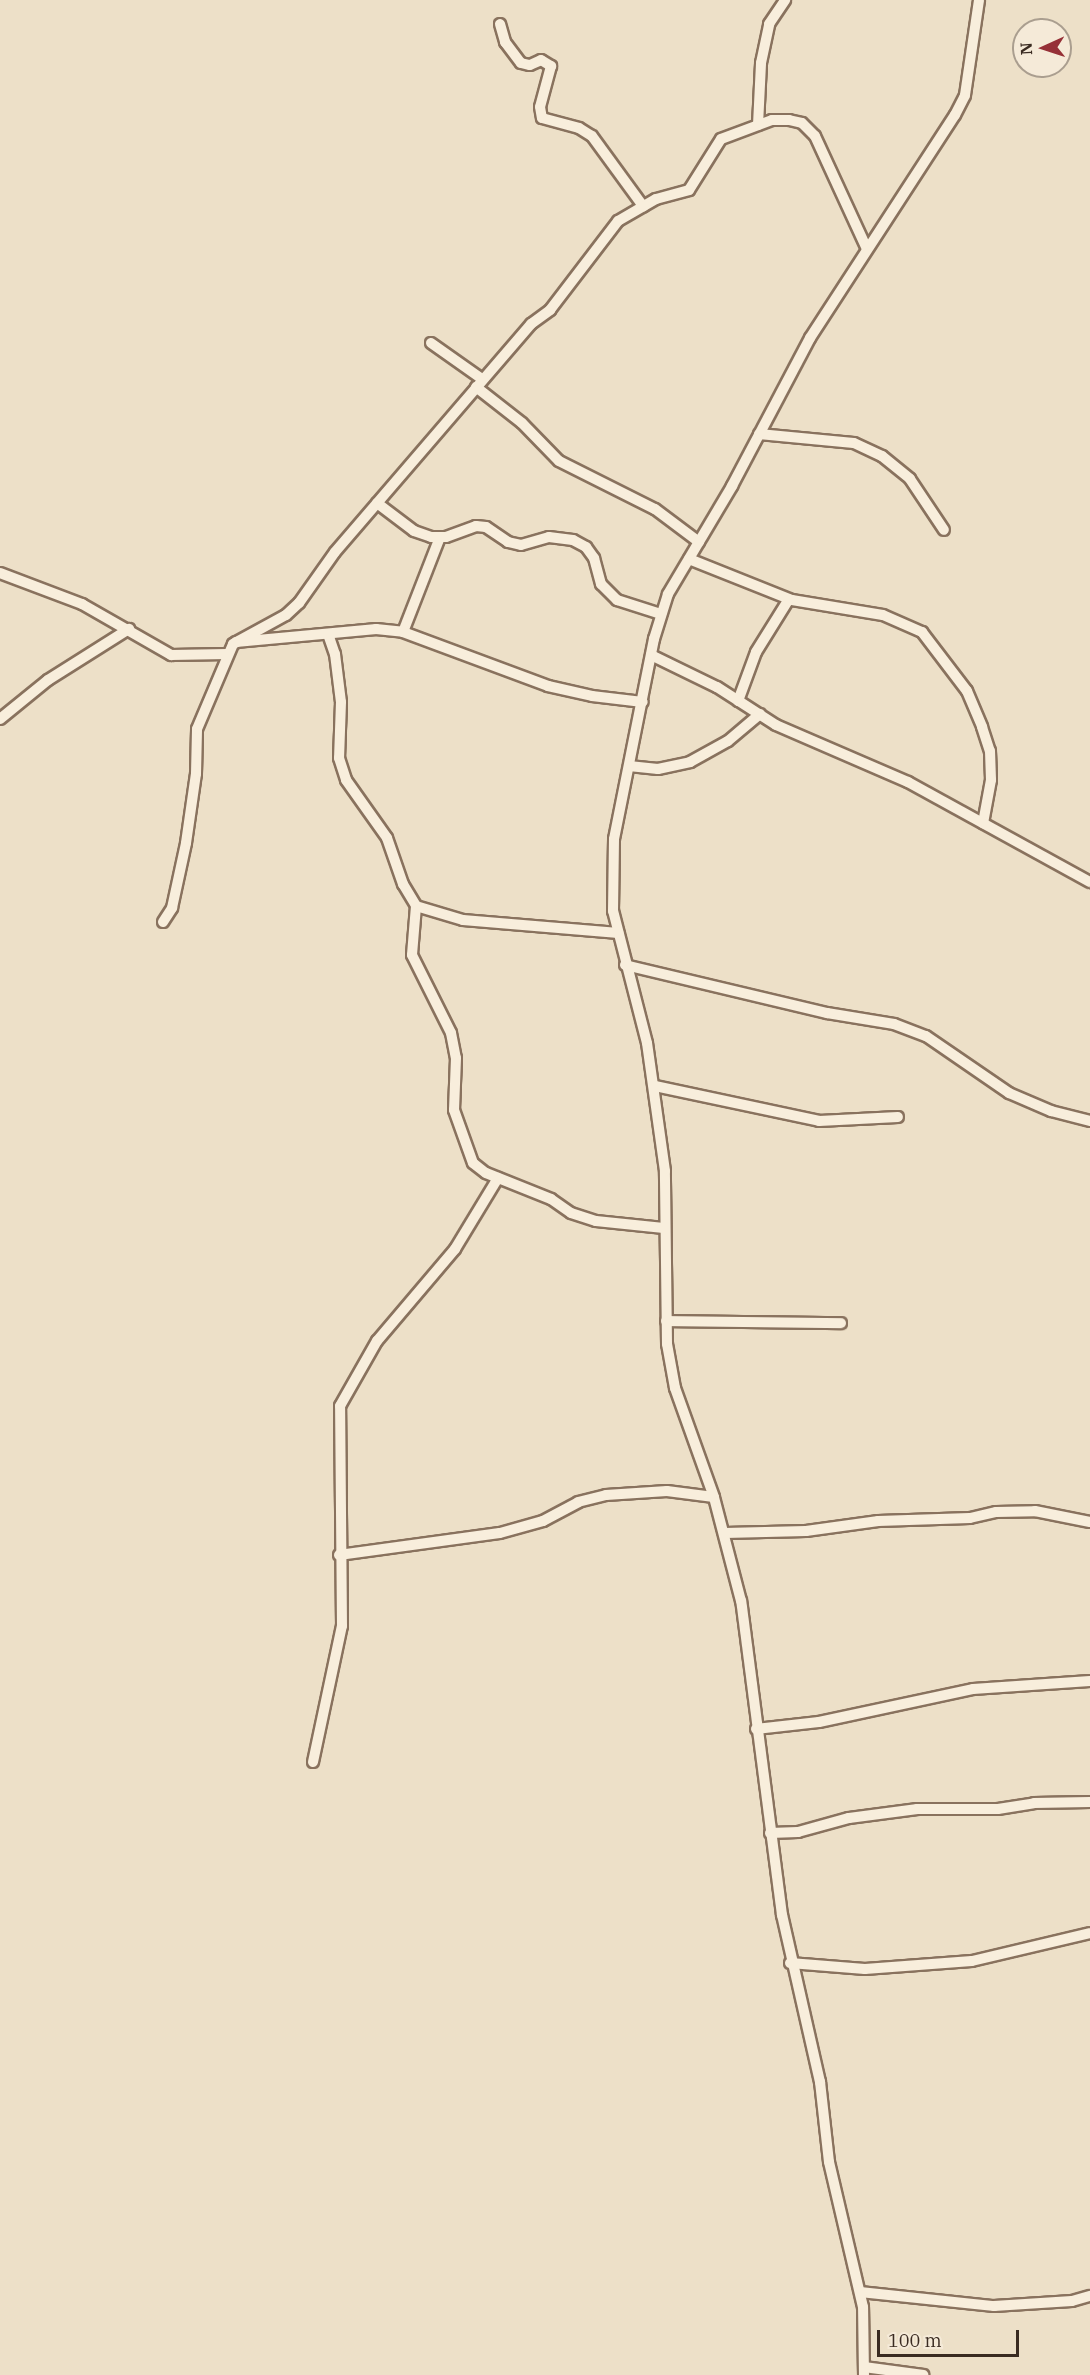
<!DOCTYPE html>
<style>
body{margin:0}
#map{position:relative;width:1090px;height:2375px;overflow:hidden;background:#ede0c8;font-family:"IBM Plex Serif",serif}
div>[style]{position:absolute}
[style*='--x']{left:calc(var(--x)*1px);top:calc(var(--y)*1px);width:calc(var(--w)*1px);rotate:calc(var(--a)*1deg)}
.roads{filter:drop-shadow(2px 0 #89725e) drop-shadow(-2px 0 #89725e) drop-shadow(0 2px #89725e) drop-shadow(0 -2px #89725e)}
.street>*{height:10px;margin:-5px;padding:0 5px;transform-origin:5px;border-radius:5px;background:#f8eedc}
span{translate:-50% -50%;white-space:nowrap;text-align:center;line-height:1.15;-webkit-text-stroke:4.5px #f5ead8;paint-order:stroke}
.north{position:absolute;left:1012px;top:18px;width:60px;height:60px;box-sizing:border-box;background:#f5ead8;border:2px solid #aa9e8f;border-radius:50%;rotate:267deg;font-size:16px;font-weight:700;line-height:24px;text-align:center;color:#3a2b21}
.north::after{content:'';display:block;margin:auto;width:21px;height:27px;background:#963037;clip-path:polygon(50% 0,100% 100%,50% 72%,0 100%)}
.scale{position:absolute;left:877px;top:2330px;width:142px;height:27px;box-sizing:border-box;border:3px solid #3a2b21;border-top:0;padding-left:8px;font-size:18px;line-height:21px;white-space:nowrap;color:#3a2b21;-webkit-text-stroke:4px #f5ead8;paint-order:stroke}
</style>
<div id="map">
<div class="roads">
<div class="street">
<div style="--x:500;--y:24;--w:19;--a:74"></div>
<div style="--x:505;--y:42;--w:26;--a:53"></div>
<div style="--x:521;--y:63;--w:9;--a:13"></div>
<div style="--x:530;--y:65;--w:12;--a:-24"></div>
<div style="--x:541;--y:60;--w:12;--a:31"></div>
<div style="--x:551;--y:66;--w:42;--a:105"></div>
<div style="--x:540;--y:107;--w:11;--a:80"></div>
<div style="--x:542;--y:118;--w:38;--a:15"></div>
<div style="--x:579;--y:128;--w:15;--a:32"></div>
<div style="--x:592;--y:136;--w:87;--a:53.9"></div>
<div style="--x:758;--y:125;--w:62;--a:-87.2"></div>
<div style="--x:761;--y:63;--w:40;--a:-78"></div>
<div style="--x:769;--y:24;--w:29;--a:-56"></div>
<div style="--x:431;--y:343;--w:62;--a:35.2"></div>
<div style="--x:476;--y:387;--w:58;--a:38"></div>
<div style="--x:522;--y:423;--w:53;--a:45.8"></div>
<div style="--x:559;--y:461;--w:107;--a:26.6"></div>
<div style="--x:655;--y:509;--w:55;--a:36.9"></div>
<div style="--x:759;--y:434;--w:95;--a:5.4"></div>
<div style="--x:854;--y:443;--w:31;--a:25"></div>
<div style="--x:882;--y:456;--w:36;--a:39"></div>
<div style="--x:910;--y:479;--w:61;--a:56.3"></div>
<div style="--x:377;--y:503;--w:46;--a:37.1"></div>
<div style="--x:414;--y:531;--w:18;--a:19"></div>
<div style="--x:431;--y:537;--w:15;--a:0"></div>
<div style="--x:446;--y:537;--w:32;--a:-20"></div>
<div style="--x:476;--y:526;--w:10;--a:6"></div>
<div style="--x:486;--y:527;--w:27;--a:34"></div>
<div style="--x:508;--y:542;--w:13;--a:13"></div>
<div style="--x:521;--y:545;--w:29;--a:-16"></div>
<div style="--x:549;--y:537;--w:24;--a:7"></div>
<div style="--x:573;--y:540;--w:15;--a:28"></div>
<div style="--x:586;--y:547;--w:14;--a:54"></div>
<div style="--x:594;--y:558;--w:27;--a:75"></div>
<div style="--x:601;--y:584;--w:23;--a:45"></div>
<div style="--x:617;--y:600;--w:46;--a:17.7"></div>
<div style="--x:689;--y:559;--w:111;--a:21.7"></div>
<div style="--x:792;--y:600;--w:92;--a:9.4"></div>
<div style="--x:883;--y:615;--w:43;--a:23.6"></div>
<div style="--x:922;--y:632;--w:74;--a:52.7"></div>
<div style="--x:967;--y:691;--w:39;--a:67"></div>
<div style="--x:982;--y:727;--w:25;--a:72"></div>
<div style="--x:990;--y:751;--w:29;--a:88"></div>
<div style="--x:991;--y:780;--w:44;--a:100.5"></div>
<div style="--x:0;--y:573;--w:88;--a:20.7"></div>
<div style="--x:82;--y:604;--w:103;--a:29.8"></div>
<div style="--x:171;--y:655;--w:56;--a:-1"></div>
<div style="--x:403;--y:632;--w:102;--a:-68.7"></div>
<div style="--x:328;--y:634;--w:21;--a:71"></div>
<div style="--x:335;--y:654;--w:48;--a:82.9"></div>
<div style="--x:341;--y:702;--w:56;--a:92"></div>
<div style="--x:339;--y:758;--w:23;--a:72"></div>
<div style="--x:346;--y:780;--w:71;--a:54.7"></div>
<div style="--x:387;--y:838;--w:49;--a:70.8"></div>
<div style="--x:403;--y:884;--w:26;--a:59"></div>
<div style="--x:416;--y:906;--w:49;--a:16.6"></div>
<div style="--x:463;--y:920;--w:156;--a:4.8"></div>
<div style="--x:236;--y:642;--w:141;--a:-5.3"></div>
<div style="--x:376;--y:629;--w:27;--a:6"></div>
<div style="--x:403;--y:632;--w:155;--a:20.4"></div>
<div style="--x:548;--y:686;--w:45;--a:12.8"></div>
<div style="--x:592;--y:696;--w:51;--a:6.7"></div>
<div style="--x:651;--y:655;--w:73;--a:25.9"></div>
<div style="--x:717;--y:687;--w:70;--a:32.8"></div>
<div style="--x:776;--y:725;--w:144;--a:23.4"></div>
<div style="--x:908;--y:782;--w:208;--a:28.8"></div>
<div style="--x:738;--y:701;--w:52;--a:-69.8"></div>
<div style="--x:756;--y:652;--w:62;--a:-58.1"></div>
<div style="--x:0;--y:719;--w:62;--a:-39.1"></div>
<div style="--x:48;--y:680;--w:96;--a:-32.2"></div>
<div style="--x:629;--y:766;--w:29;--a:6"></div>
<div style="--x:658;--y:769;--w:33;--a:-12"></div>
<div style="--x:690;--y:762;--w:43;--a:-28.9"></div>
<div style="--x:728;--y:741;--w:42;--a:-40.2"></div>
<div style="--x:416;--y:906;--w:49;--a:94.7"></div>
<div style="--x:412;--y:955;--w:87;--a:63.4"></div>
<div style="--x:451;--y:1033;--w:25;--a:79"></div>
<div style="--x:456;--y:1058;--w:52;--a:92.2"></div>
<div style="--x:454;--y:1110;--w:56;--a:70.3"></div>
<div style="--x:473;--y:1163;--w:16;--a:38"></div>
<div style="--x:486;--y:1173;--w:70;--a:21.8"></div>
<div style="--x:551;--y:1199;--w:24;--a:35"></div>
<div style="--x:571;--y:1213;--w:26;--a:18"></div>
<div style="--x:596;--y:1221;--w:68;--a:5.9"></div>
<div style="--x:163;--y:922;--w:17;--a:-57"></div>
<div style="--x:172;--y:908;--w:66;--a:-77.8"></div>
<div style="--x:186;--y:843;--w:70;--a:-81.8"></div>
<div style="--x:196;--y:774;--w:45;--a:-88.7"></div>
<div style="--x:197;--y:729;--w:92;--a:-67"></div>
<div style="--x:233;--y:644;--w:60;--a:-28.7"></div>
<div style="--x:286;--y:615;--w:18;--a:-43"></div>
<div style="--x:299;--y:603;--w:62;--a:-54.8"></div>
<div style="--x:335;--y:552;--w:301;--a:-49.3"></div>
<div style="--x:531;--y:324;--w:24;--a:-36"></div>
<div style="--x:550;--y:310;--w:112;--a:-52.6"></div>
<div style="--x:618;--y:221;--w:44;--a:-30.1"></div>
<div style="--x:656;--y:199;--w:34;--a:-15"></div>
<div style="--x:689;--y:190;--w:60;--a:-57.9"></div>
<div style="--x:721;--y:139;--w:54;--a:-20.4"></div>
<div style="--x:772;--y:120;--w:17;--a:0"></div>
<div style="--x:789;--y:120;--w:13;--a:13"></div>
<div style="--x:802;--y:123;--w:18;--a:45"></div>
<div style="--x:815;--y:136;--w:124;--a:65.3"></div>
<div style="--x:625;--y:965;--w:208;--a:13.4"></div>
<div style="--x:827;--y:1013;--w:68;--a:9.3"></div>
<div style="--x:894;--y:1024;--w:34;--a:21"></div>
<div style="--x:926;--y:1036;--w:101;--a:34.5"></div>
<div style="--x:1009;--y:1093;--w:46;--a:23.2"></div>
<div style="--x:1051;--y:1111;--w:40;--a:14.4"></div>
<div style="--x:655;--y:1086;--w:168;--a:12"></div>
<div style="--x:819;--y:1121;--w:79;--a:-2.9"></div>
<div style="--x:666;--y:1321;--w:175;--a:0.7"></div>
<div style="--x:725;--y:1533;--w:81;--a:-1.4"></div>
<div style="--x:806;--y:1531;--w:73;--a:-7.9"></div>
<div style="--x:878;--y:1521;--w:92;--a:-1.9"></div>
<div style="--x:970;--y:1518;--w:27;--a:-13"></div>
<div style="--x:996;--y:1512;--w:39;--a:-1"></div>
<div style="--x:1035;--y:1511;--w:56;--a:11.3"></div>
<div style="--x:339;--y:1555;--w:162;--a:-7.8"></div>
<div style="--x:500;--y:1533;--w:45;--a:-15.6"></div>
<div style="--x:543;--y:1521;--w:40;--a:-28"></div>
<div style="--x:578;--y:1502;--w:29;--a:-14"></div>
<div style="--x:606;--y:1495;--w:61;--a:-3.8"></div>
<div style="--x:667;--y:1491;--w:47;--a:7.3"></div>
<div style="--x:756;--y:1729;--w:63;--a:-6.3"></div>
<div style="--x:819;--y:1722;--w:157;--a:-12.1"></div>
<div style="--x:973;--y:1689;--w:117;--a:-3.9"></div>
<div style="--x:313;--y:1762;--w:139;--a:-78"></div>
<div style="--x:342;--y:1626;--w:220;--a:-90.5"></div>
<div style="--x:340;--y:1406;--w:75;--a:-60.4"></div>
<div style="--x:377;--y:1341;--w:121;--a:-49.7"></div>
<div style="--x:455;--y:1249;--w:83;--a:-58.8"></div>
<div style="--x:770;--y:1833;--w:28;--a:-2"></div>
<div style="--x:798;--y:1832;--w:53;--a:-15.4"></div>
<div style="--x:849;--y:1818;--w:69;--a:-7.5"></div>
<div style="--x:917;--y:1809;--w:81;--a:0"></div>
<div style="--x:998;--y:1809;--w:36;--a:-9"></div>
<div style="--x:1034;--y:1803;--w:56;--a:-1"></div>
<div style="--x:790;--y:1963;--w:75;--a:4.6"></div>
<div style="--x:865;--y:1969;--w:107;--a:-4.3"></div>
<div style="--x:972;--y:1961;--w:121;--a:-13.3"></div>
<div style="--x:860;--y:2292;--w:135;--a:6"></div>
<div style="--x:994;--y:2306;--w:78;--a:-3.7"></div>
<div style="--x:1072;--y:2301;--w:19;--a:-16"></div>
<div style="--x:864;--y:2367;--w:60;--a:7.7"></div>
<div style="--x:864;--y:2375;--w:68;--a:-90.8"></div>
<div style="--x:863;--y:2307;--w:149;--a:-103.2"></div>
<div style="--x:829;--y:2162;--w:81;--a:-96.4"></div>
<div style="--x:820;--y:2082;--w:171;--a:-102.8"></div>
<div style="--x:782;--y:1915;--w:317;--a:-97.4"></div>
<div style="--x:741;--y:1601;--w:107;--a:-104.6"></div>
<div style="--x:714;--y:1497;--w:116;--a:-109.7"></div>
<div style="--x:675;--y:1388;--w:45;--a:-100.3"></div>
<div style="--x:667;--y:1344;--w:173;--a:-90.7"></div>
<div style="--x:665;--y:1171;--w:129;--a:-98"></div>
<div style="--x:647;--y:1043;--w:136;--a:-104.4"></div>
<div style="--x:613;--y:911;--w:72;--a:-89.2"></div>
<div style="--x:614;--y:839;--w:204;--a:-78.7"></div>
<div style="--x:654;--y:639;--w:47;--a:-72.7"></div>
<div style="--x:668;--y:594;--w:126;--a:-59.3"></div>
<div style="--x:732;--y:486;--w:167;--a:-62.2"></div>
<div style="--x:810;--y:338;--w:266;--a:-57"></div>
<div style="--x:955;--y:115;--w:22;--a:-63"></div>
<div style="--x:965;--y:95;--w:96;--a:-81.6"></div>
</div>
</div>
<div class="north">N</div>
<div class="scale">100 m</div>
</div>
